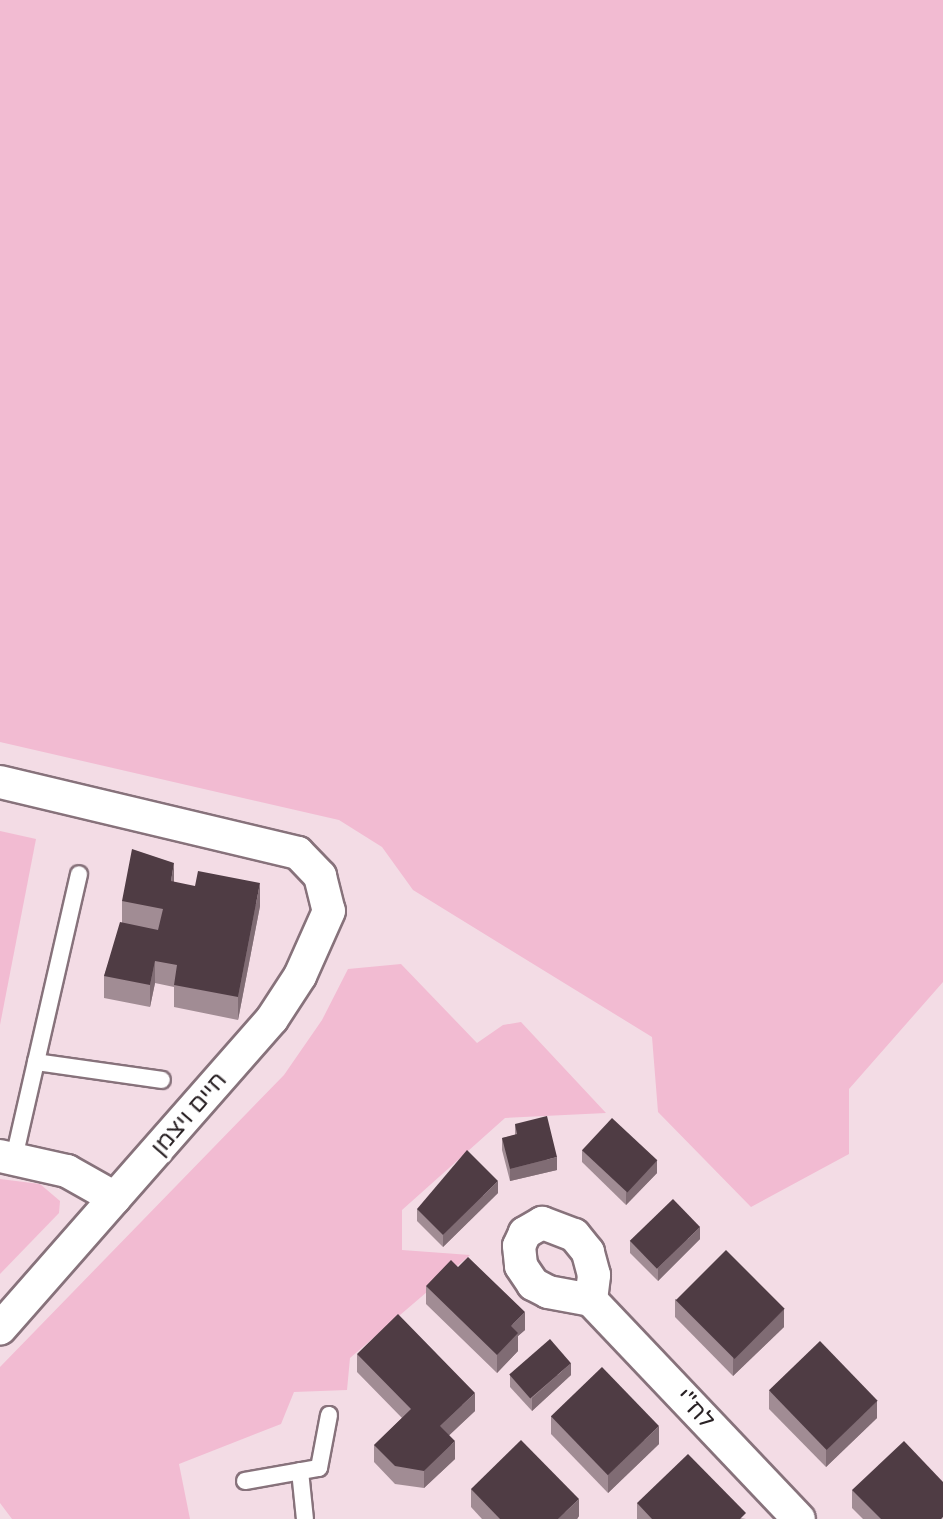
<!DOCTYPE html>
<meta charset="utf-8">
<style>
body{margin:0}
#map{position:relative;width:943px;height:1519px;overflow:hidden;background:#f3dce5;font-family:"Varela Round","Noto Sans Hebrew",sans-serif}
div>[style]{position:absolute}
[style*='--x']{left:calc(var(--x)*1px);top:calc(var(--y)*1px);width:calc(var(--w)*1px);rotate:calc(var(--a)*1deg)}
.green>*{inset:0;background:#f2bbd2}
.roads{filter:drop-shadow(2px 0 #87727b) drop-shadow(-2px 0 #87727b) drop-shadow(0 2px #87727b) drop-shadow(0 -2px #87727b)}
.lane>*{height:16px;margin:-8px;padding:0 8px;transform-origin:8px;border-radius:8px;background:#fff}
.street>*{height:32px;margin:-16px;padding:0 16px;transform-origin:16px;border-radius:16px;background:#fff}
.wall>*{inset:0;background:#a18c94}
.shaded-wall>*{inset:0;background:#806c74}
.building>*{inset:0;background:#4f3c44;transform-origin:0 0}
span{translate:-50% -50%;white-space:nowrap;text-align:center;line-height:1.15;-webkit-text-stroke:8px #fff;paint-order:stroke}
.street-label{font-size:24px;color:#2a2225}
</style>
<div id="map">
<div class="green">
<div style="clip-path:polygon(0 0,943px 0,943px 982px,849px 1089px,849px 1154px,751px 1207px,658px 1112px,652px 1037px,413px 890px,382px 847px,339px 820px,0 742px)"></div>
<div style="clip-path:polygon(0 831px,36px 839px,0 1025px)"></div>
<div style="clip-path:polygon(401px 964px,477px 1043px,503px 1025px,521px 1022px,606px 1113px,505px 1118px,402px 1210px,402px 1250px,470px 1255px,350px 1358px,347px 1390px,294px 1392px,281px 1424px,179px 1464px,190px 1519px,12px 1519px,0 1503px,0 1367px,284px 1075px,322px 1020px,348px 969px)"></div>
<div style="clip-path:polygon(0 1179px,40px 1184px,60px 1201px,59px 1213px,0 1274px)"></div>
</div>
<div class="roads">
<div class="lane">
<div style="--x:36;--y:1062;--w:127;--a:8.1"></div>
<div style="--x:14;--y:1158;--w:291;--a:-77.1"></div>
<div style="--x:300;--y:1471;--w:48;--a:84.1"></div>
<div style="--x:245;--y:1481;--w:75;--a:-10"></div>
<div style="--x:319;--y:1468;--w:54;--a:-79.3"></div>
</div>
<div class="street">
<div style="--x:0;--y:782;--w:306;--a:13.4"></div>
<div style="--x:298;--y:853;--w:32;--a:46"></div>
<div style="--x:320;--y:876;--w:36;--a:76"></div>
<div style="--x:329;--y:911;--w:71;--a:114"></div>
<div style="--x:300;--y:976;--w:51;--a:123.1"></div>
<div style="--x:272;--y:1019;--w:412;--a:131.3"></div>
<div style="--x:0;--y:1156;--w:69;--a:12.6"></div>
<div style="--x:67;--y:1171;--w:55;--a:29.4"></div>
<div style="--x:591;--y:1300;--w:25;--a:-83"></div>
<div style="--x:594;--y:1275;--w:24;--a:-105"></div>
<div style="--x:588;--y:1252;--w:22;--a:-129"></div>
<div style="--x:574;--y:1235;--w:34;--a:-159"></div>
<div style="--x:542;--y:1223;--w:20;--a:150"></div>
<div style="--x:525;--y:1233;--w:14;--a:115"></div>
<div style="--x:519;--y:1246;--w:20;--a:84"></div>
<div style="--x:521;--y:1266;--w:22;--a:56"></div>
<div style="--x:533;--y:1284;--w:17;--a:28"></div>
<div style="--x:548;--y:1292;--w:44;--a:10.5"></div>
<div style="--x:591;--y:1300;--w:302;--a:46.5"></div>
</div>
</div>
<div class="wall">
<div style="clip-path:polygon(174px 882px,260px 906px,238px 1020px,174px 1007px,174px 987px,155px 983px,150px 1007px,104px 998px,104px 976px,122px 923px,122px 901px)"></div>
<div style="clip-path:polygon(515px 1124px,557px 1170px,510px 1181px,502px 1150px,502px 1138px,515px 1135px)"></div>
<div style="clip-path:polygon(582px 1150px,657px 1173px,626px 1205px,582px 1162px)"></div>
<div style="clip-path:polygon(498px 1193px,443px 1247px,417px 1221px,417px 1209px)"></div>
<div style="clip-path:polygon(700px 1239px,658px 1281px,630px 1253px,630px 1241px)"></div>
<div style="clip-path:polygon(426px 1286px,525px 1330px,518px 1336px,518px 1351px,497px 1373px,426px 1304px)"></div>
<div style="clip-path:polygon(675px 1299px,784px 1327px,733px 1376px,675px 1317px)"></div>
<div style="clip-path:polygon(357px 1354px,475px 1411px,449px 1435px,455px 1459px,424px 1488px,395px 1484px,374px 1462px,374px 1445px,402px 1418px,357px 1372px)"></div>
<div style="clip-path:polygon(510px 1375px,571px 1375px,532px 1411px,510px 1387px)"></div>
<div style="clip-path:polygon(769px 1391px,877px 1418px,826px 1467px,769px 1409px)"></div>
<div style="clip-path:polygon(551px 1416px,659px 1444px,608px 1493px,551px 1434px)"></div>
<div style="clip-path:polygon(471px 1489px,579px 1516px,577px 1519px,482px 1519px,471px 1507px)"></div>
<div style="clip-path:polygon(852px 1490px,943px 1519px,863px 1519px,852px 1508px)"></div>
<div style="clip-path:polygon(637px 1503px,746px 1519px,637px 1519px)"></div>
</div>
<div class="shaded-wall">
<div style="clip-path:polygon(174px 863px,174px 886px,171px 881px)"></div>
<div style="clip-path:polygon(260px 883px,260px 906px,238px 1020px,238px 997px)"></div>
<div style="clip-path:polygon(155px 961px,155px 983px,150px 1007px,150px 985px)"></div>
<div style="clip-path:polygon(557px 1157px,557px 1170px,510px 1181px,510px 1169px)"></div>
<div style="clip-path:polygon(657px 1160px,657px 1173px,626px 1205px,626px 1192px)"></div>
<div style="clip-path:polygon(498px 1181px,498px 1193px,443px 1247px,443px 1235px)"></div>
<div style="clip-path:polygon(700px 1227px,700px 1239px,658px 1281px,658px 1268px)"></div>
<div style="clip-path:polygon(784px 1309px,784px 1327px,733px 1376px,733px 1358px)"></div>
<div style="clip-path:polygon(525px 1312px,525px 1330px,518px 1336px,518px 1351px,497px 1373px,497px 1355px,511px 1326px)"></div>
<div style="clip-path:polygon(571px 1363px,571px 1375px,532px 1411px,532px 1398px)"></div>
<div style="clip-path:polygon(475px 1393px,475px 1411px,440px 1444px,440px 1426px)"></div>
<div style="clip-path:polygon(877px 1401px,877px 1418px,826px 1467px,826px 1450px)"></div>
<div style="clip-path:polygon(659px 1426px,659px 1444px,608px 1493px,608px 1475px)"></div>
<div style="clip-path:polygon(455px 1441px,455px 1459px,424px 1488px,424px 1471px)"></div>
<div style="clip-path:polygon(579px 1499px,579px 1516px,577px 1519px,558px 1519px)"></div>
</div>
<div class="building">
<div style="clip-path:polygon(132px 849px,174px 863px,171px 881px,195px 886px,198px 871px,260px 883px,238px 997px,174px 985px,177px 965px,155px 961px,150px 985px,104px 976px,120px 922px,158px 930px,163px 909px,122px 901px)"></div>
<div style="clip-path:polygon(547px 1116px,557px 1157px,510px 1169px,502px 1138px,517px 1134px,515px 1124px)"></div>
<div style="left:612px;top:1118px;width:62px;height:44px;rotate:43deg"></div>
<div style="clip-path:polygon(467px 1150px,498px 1181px,443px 1235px,417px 1209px)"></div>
<div style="left:673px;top:1199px;width:39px;height:60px;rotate:46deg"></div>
<div style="left:726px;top:1250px;width:83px;height:71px;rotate:45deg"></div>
<div style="clip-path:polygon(468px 1257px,525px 1312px,511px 1326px,518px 1333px,497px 1355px,426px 1286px,451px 1260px,458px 1267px)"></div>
<div style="clip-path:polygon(398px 1314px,475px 1393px,440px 1426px,455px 1441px,424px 1471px,395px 1466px,374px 1445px,411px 1409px,357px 1354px)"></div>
<div style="left:550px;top:1339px;width:32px;height:54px;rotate:49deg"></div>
<div style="left:820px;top:1341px;width:83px;height:71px;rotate:46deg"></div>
<div style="left:602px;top:1367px;width:82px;height:71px;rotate:46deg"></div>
<div style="clip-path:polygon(521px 1440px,579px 1499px,558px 1519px,500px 1519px,471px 1489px)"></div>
<div style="clip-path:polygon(904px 1441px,943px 1482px,943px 1517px,941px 1519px,881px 1519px,852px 1490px)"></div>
<div style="clip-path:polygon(688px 1454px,746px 1513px,740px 1519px,652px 1519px,637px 1503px)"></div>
</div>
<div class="street-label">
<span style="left:189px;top:1114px;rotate:-49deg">חיים ויצמן</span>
<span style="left:695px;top:1409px;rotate:47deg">לח"י</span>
</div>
</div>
